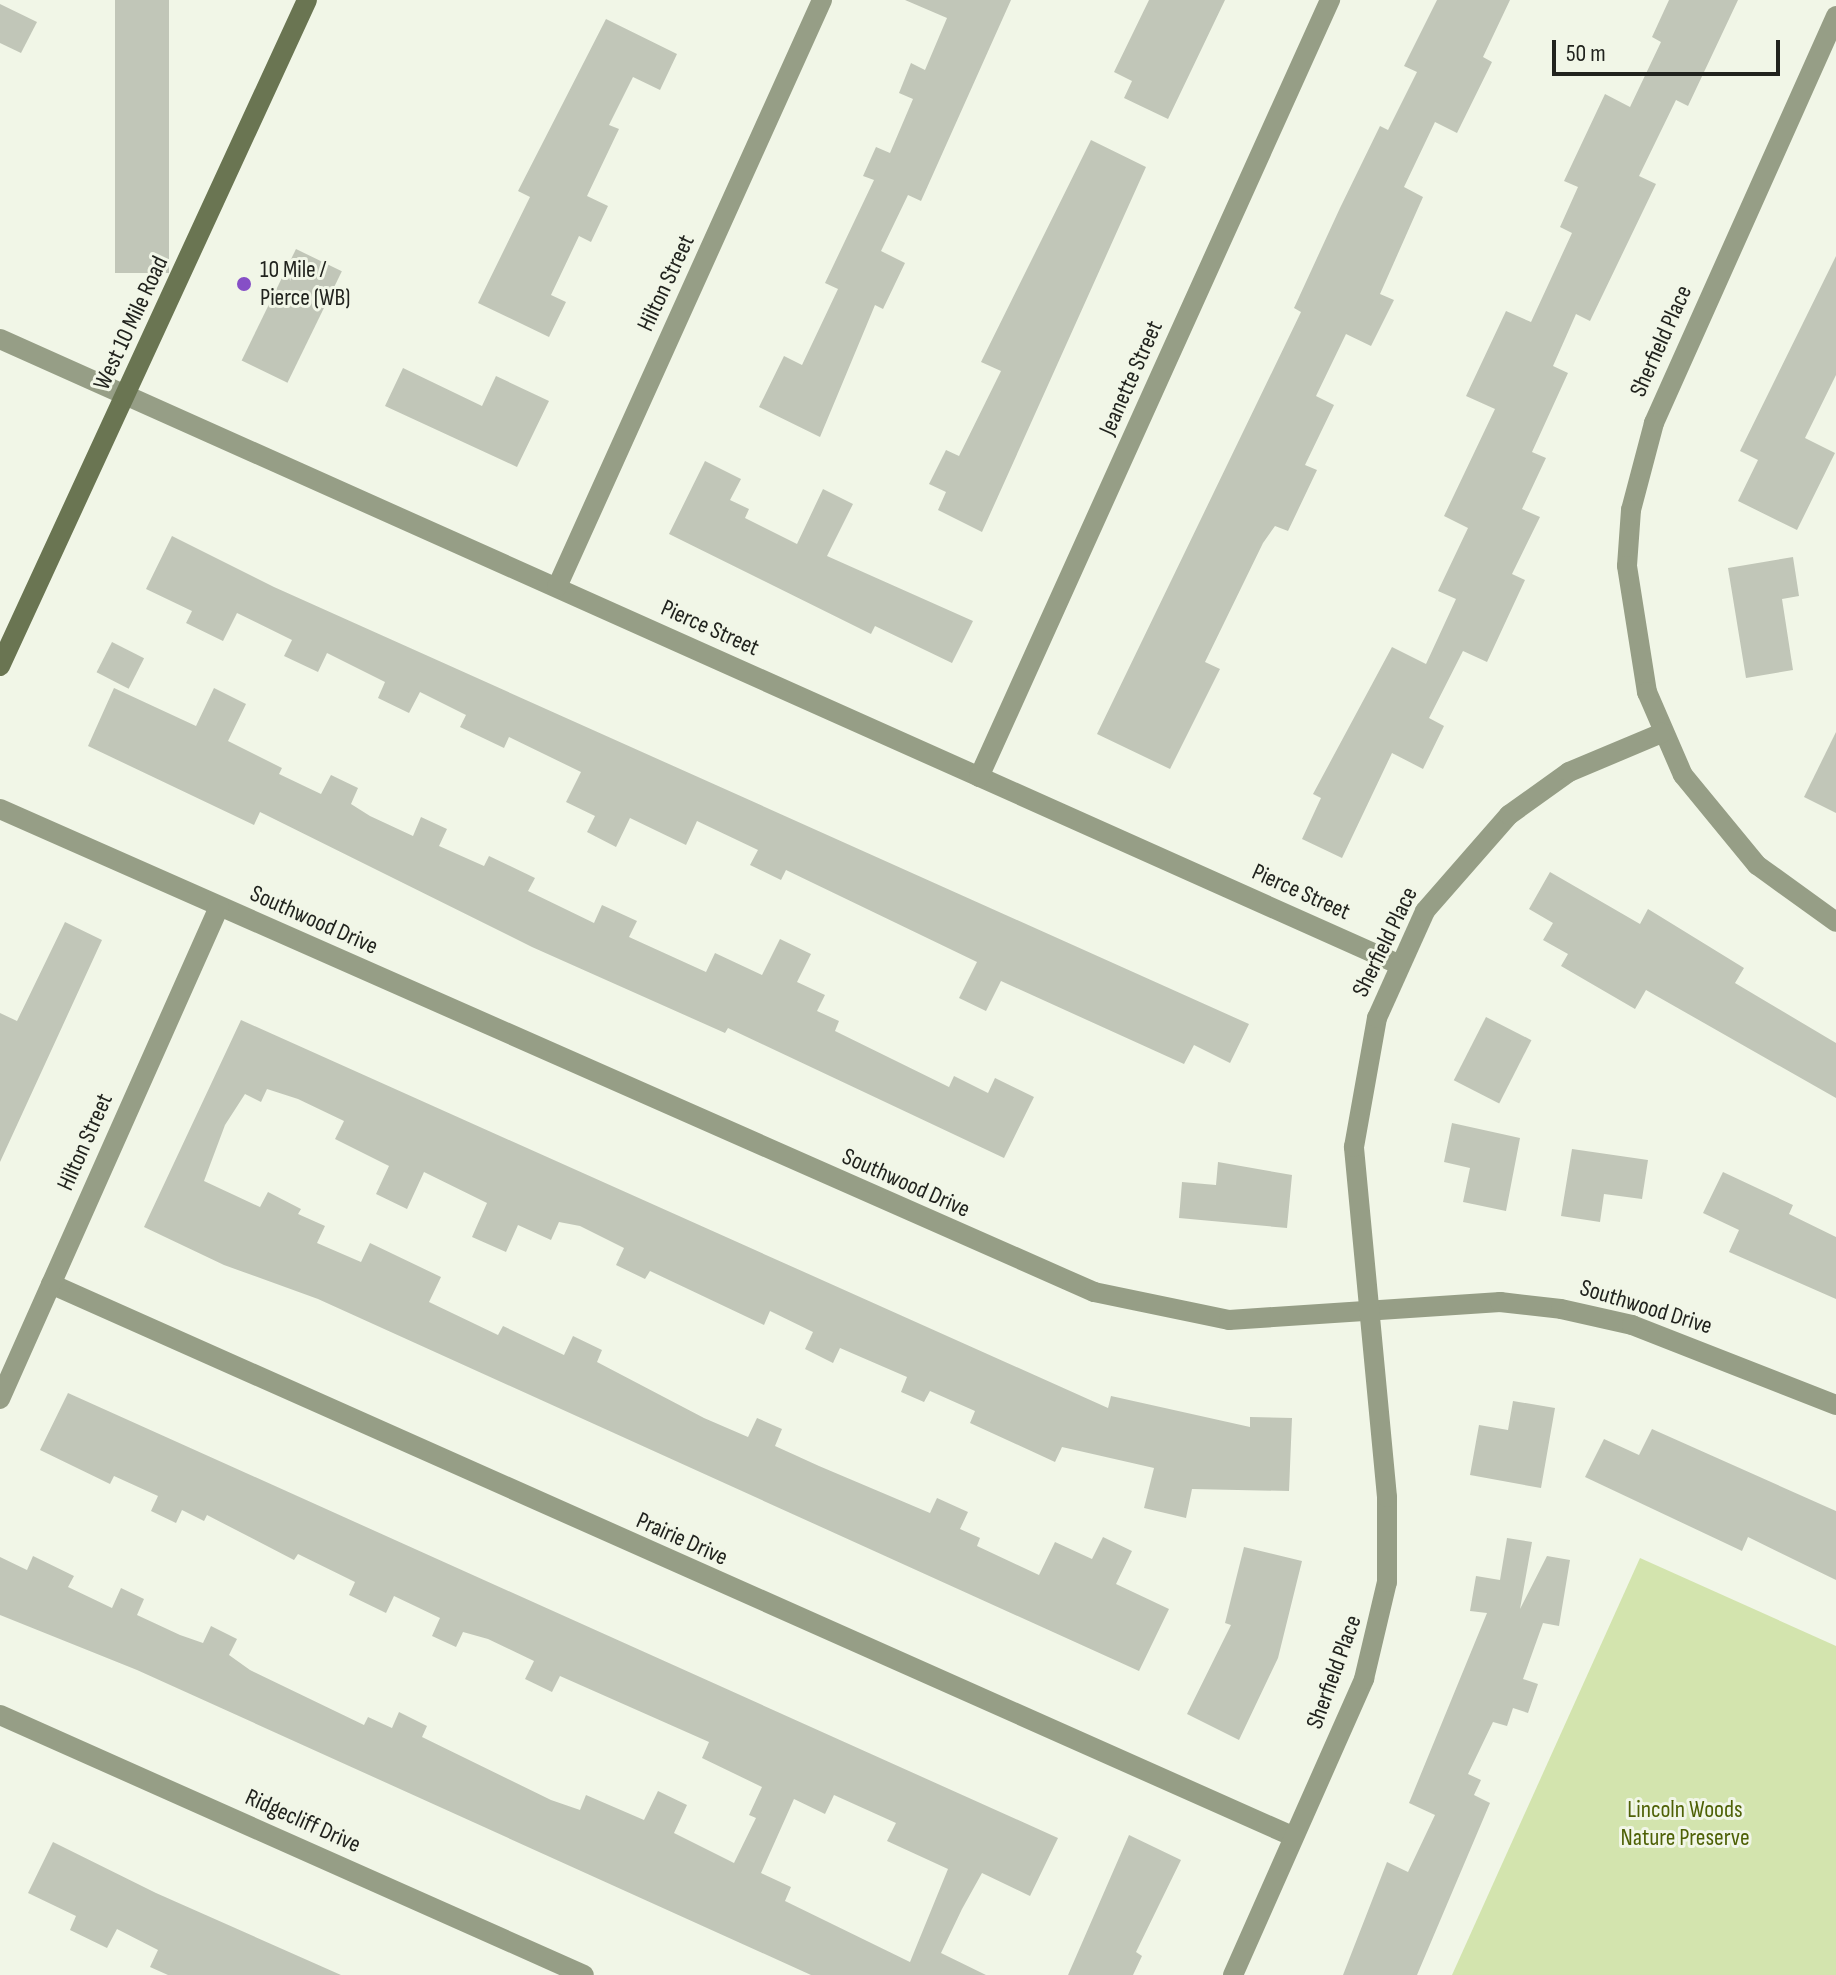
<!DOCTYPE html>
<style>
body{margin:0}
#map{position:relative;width:1836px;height:1975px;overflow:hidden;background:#f1f6e7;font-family:"Sofia Sans Condensed",sans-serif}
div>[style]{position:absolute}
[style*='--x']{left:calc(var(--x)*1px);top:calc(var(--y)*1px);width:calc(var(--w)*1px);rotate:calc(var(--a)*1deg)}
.green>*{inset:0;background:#d3e4ae}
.building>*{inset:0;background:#c1c6b8;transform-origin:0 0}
.minor>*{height:20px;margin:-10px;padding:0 10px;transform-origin:10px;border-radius:10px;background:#969e86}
.secondary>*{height:20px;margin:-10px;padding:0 10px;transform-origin:10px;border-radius:10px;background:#6a7552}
.dots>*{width:22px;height:22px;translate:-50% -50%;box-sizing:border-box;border:4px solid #f1f6e7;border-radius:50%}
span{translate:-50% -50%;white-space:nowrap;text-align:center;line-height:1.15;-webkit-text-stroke:6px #f1f6e7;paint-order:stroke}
.poi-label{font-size:24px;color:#21231e}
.left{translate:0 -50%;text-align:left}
.street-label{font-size:24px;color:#21231e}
.park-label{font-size:24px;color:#4e6106}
.scale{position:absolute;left:1552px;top:40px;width:228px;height:36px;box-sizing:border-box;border:4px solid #21231e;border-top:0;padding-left:10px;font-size:24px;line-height:28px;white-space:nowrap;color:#21231e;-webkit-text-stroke:6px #f1f6e7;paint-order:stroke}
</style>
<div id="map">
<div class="green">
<div style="clip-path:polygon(1640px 1558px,1836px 1646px,1836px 1975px,1452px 1975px)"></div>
</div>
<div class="building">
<div style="left:115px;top:0;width:54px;height:273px"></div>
<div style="clip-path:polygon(905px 0,1011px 0,921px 201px,908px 195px,881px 251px,905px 263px,883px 309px,875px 305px,820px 437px,759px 407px,784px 356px,802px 365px,838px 289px,825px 283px,874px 180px,863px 176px,876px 147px,890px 153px,913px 99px,899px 93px,911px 63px,925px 70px,947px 18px)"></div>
<div style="clip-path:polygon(1149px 0,1225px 0,1168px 119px,1124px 98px,1132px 81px,1114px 72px)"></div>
<div style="clip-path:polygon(1437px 0,1510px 0,1483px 57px,1492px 62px,1457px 133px,1435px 122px,1404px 187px,1423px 197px,1380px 294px,1394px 300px,1371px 346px,1346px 334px,1316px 396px,1334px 405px,1305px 465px,1317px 470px,1288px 531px,1275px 526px,1263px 543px,1205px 662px,1220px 669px,1170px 769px,1097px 734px,1301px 312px,1294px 308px,1340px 208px,1380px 126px,1388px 130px,1417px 72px,1404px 66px)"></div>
<div style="clip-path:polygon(1669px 0,1738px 0,1688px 106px,1676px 100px,1639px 176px,1656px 184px,1590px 321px,1576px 314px,1553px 366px,1568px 373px,1532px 452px,1546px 458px,1522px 509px,1540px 517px,1512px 574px,1525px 580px,1487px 662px,1463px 651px,1429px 718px,1444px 726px,1423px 769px,1392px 753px,1342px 858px,1302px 839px,1321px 798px,1313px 794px,1392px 647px,1426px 664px,1456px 599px,1438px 591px,1468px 528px,1444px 516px,1495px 409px,1466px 396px,1506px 311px,1531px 322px,1572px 233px,1560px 227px,1578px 187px,1564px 181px,1605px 94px,1630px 107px,1661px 42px,1652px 37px)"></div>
<div style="clip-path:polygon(0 4px,37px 22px,21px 53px,0 43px)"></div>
<div style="clip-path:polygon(606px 19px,677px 54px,660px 90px,633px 77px,609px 125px,619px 129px,587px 196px,608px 206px,591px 242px,579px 236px,551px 295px,566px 302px,549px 337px,478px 303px,530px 197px,518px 191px)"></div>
<div style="clip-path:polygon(1091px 140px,1146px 167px,982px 532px,938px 510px,946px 492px,929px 484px,946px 450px,959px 456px,1001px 371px,981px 362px)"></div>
<div style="left:296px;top:249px;width:51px;height:124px;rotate:26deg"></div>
<div style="clip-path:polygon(1836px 256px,1836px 375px,1805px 438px,1835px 453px,1797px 530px,1738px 501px,1758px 460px,1740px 451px)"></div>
<div style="clip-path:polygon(403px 368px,482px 406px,496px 376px,549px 401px,517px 467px,385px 406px)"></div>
<div style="clip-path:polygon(705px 461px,741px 479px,730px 500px,749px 509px,745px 518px,797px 544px,823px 489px,853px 504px,827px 556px,973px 621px,952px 663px,875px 626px,871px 634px,669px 534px)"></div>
<div style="clip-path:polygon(172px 536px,274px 587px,1249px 1024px,1230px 1063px,1194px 1045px,1184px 1064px,1001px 981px,986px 1011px,959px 998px,977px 962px,786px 870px,781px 880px,750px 865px,758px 850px,697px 821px,686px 845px,630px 818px,616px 847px,587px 832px,595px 816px,566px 802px,581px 772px,509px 737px,504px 748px,460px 727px,466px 715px,420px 692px,409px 713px,378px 698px,385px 682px,327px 653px,318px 672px,284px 656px,292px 640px,237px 613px,223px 641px,186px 623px,192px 611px,146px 589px)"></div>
<div style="clip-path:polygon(1793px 557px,1799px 596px,1782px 599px,1793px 670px,1746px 678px,1728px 568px)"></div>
<div style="left:112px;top:642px;width:36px;height:34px;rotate:27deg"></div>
<div style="clip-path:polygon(114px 688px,196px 726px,214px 688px,246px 704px,228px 741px,282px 768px,279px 774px,321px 794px,331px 775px,358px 788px,351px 804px,370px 816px,413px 836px,421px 817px,447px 829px,439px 846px,484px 866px,489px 856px,535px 878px,528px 891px,594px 923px,602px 905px,637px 921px,629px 937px,706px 972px,715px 953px,762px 975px,780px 939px,811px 954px,797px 982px,825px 995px,817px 1011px,839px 1021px,835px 1031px,949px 1087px,954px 1076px,988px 1093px,995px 1078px,1034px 1097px,1004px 1158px,728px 1028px,725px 1033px,532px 947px,260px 812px,254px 825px,88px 746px)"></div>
<div style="clip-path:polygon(1836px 732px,1836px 813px,1804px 797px)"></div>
<div style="clip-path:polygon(1550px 872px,1640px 924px,1648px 909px,1744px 968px,1735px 983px,1836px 1043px,1836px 1098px,1646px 990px,1635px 1009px,1561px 966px,1568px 954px,1543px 940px,1553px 923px,1529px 909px)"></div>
<div style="clip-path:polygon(65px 922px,102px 940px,0 1162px,0 1013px,17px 1021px)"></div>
<div style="left:1486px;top:1017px;width:51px;height:71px;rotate:27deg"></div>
<div style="clip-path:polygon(241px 1020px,1108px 1408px,1111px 1396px,1250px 1427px,1250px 1417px,1292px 1418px,1289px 1491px,1192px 1489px,1186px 1518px,1144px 1508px,1154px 1468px,1062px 1447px,1055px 1462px,970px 1423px,975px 1411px,930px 1391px,924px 1402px,901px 1392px,907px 1377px,840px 1348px,833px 1363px,805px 1349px,813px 1332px,770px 1311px,764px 1325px,650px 1271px,645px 1279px,616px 1265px,624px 1248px,580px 1226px,559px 1222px,551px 1240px,518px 1225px,506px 1252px,472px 1237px,487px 1203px,424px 1172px,407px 1209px,376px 1194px,389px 1166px,335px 1139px,344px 1121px,298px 1099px,267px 1089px,261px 1102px,245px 1094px,225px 1125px,204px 1181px,260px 1207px,268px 1192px,301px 1209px,298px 1214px,325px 1226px,317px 1243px,361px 1262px,370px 1243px,441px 1277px,429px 1302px,498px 1335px,503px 1326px,564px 1355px,573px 1336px,602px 1350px,597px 1362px,704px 1418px,748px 1437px,757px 1418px,782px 1429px,775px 1446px,819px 1466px,930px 1513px,937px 1498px,968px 1512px,960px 1529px,980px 1538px,977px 1546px,1039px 1575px,1055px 1542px,1092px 1559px,1103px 1537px,1132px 1551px,1116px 1584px,1169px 1609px,1139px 1671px,318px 1299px,224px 1265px,144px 1227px)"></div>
<div style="clip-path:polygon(1452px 1123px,1520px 1138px,1506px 1211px,1463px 1202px,1470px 1168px,1444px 1162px)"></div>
<div style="clip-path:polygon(1572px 1149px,1648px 1160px,1642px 1199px,1604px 1194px,1600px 1222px,1561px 1216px)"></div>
<div style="clip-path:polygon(1218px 1162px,1292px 1175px,1287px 1228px,1179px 1218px,1182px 1182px,1216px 1185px)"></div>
<div style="clip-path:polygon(1723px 1172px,1793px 1205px,1789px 1214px,1836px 1237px,1836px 1299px,1729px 1252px,1739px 1230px,1703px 1213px)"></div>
<div style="clip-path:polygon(evenodd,68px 1393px,1058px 1838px,1030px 1896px,982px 1873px,962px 1909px,941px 1953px,986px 1975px,811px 1975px,137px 1670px,0 1615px,0 1557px,27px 1570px,33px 1556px,74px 1576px,68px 1587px,112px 1608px,121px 1588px,144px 1599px,137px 1615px,180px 1635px,203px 1643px,211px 1626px,237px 1639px,229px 1655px,250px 1670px,364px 1725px,368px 1717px,392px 1728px,399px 1712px,427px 1726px,422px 1737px,551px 1800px,580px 1810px,586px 1795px,644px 1820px,658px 1791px,687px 1805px,674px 1833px,734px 1863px,756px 1818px,749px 1815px,762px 1787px,702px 1758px,709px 1742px,560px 1676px,552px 1692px,525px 1679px,534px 1661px,488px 1639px,463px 1632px,456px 1647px,432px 1636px,440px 1618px,394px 1596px,386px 1613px,349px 1595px,355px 1582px,298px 1554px,294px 1560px,207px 1515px,204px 1521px,182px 1510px,176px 1523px,151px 1511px,158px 1496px,114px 1476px,110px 1484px,40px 1450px,68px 1393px,834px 1795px,896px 1823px,887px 1841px,948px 1869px,910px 1962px,785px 1901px,791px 1887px,761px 1873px,794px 1799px,825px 1814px,834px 1795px)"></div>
<div style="clip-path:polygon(1513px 1401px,1555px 1408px,1541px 1488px,1470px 1475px,1479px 1425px,1508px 1430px)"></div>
<div style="clip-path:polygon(1652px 1429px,1836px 1511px,1836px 1580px,1748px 1537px,1742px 1551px,1585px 1477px,1604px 1439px,1639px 1455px)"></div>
<div style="clip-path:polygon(1507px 1538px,1532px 1542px,1520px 1609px,1547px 1556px,1570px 1560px,1559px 1626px,1543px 1623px,1523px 1679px,1538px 1684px,1528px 1713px,1513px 1708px,1507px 1726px,1493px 1722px,1468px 1774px,1481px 1780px,1474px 1795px,1490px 1803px,1417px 1975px,1343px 1975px,1387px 1862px,1408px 1872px,1435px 1815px,1409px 1803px,1487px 1613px,1470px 1611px,1476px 1576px,1500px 1580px)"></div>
<div style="clip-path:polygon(1244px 1547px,1302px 1561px,1278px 1658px,1239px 1740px,1187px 1714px,1231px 1625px,1225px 1623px)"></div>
<div style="clip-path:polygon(1129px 1835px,1181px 1860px,1136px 1952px,1142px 1956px,1133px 1975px,1068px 1975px)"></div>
<div style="clip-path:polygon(53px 1842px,156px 1893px,341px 1975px,168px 1975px,150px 1967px,158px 1950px,117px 1929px,107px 1948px,70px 1930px,76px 1916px,28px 1893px)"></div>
</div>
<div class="minor">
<div style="--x:1836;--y:16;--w:446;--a:114.1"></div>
<div style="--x:1654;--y:423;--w:90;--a:104.8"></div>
<div style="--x:1631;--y:510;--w:56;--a:94.1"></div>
<div style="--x:1627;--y:566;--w:128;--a:81"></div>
<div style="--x:1647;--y:692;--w:90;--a:66.6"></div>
<div style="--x:1683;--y:775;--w:117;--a:50.6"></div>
<div style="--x:1757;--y:865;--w:97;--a:35.8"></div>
<div style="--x:0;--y:339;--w:1531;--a:24.09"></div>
<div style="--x:557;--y:587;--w:644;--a:-65.7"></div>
<div style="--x:979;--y:777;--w:853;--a:-65.69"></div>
<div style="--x:0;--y:809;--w:1196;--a:23.82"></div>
<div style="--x:1094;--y:1292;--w:138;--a:11.7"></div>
<div style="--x:1229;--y:1320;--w:272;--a:-3.8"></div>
<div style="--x:1500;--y:1302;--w:61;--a:6.5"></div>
<div style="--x:1561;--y:1309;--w:73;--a:12.7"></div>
<div style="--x:1632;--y:1325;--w:219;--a:21.4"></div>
<div style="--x:51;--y:1284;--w:1360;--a:23.98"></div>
<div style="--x:0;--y:1399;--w:539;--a:-66.01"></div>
<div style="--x:0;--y:1715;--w:639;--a:24"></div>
<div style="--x:1233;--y:1975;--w:324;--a:-66.1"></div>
<div style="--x:1364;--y:1679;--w:100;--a:-76.7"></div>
<div style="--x:1387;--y:1582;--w:85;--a:-90"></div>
<div style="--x:1387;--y:1497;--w:352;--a:-95.4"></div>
<div style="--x:1354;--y:1147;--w:131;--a:-79.9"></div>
<div style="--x:1377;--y:1018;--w:117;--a:-65.8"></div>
<div style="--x:1425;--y:911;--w:128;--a:-48.8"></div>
<div style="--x:1509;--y:815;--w:74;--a:-35.6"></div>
<div style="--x:1569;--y:772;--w:101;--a:-22.8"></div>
</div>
<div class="secondary">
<div style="--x:0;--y:666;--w:733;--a:-65.25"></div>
</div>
<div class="dots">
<div style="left:244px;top:284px;background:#864fc6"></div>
</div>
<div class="poi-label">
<span class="left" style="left:260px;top:284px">10 Mile /<br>Pierce (WB)</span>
</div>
<div class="street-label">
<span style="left:666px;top:283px;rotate:-65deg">Hilton Street</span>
<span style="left:131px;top:323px;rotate:-65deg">West 10 Mile Road</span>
<span style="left:1661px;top:341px;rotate:-66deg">Sherfield Place</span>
<span style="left:1131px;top:378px;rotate:-66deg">Jeanette Street</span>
<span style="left:710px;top:628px;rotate:24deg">Pierce Street</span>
<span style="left:1301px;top:892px;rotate:24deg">Pierce Street</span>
<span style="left:314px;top:920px;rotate:24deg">Southwood Drive</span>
<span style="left:1385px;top:942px;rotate:-64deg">Sherfield Place</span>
<span style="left:85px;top:1142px;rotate:-66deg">Hilton Street</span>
<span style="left:906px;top:1183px;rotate:24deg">Southwood Drive</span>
<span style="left:1646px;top:1307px;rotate:17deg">Southwood Drive</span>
<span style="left:682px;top:1539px;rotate:24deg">Prairie Drive</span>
<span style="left:1334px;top:1672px;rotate:-70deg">Sherfield Place</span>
<span style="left:303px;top:1821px;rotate:24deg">Ridgecliff Drive</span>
</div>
<div class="park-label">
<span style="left:1685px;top:1824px">Lincoln Woods<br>Nature Preserve</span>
</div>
<div class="scale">50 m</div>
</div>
